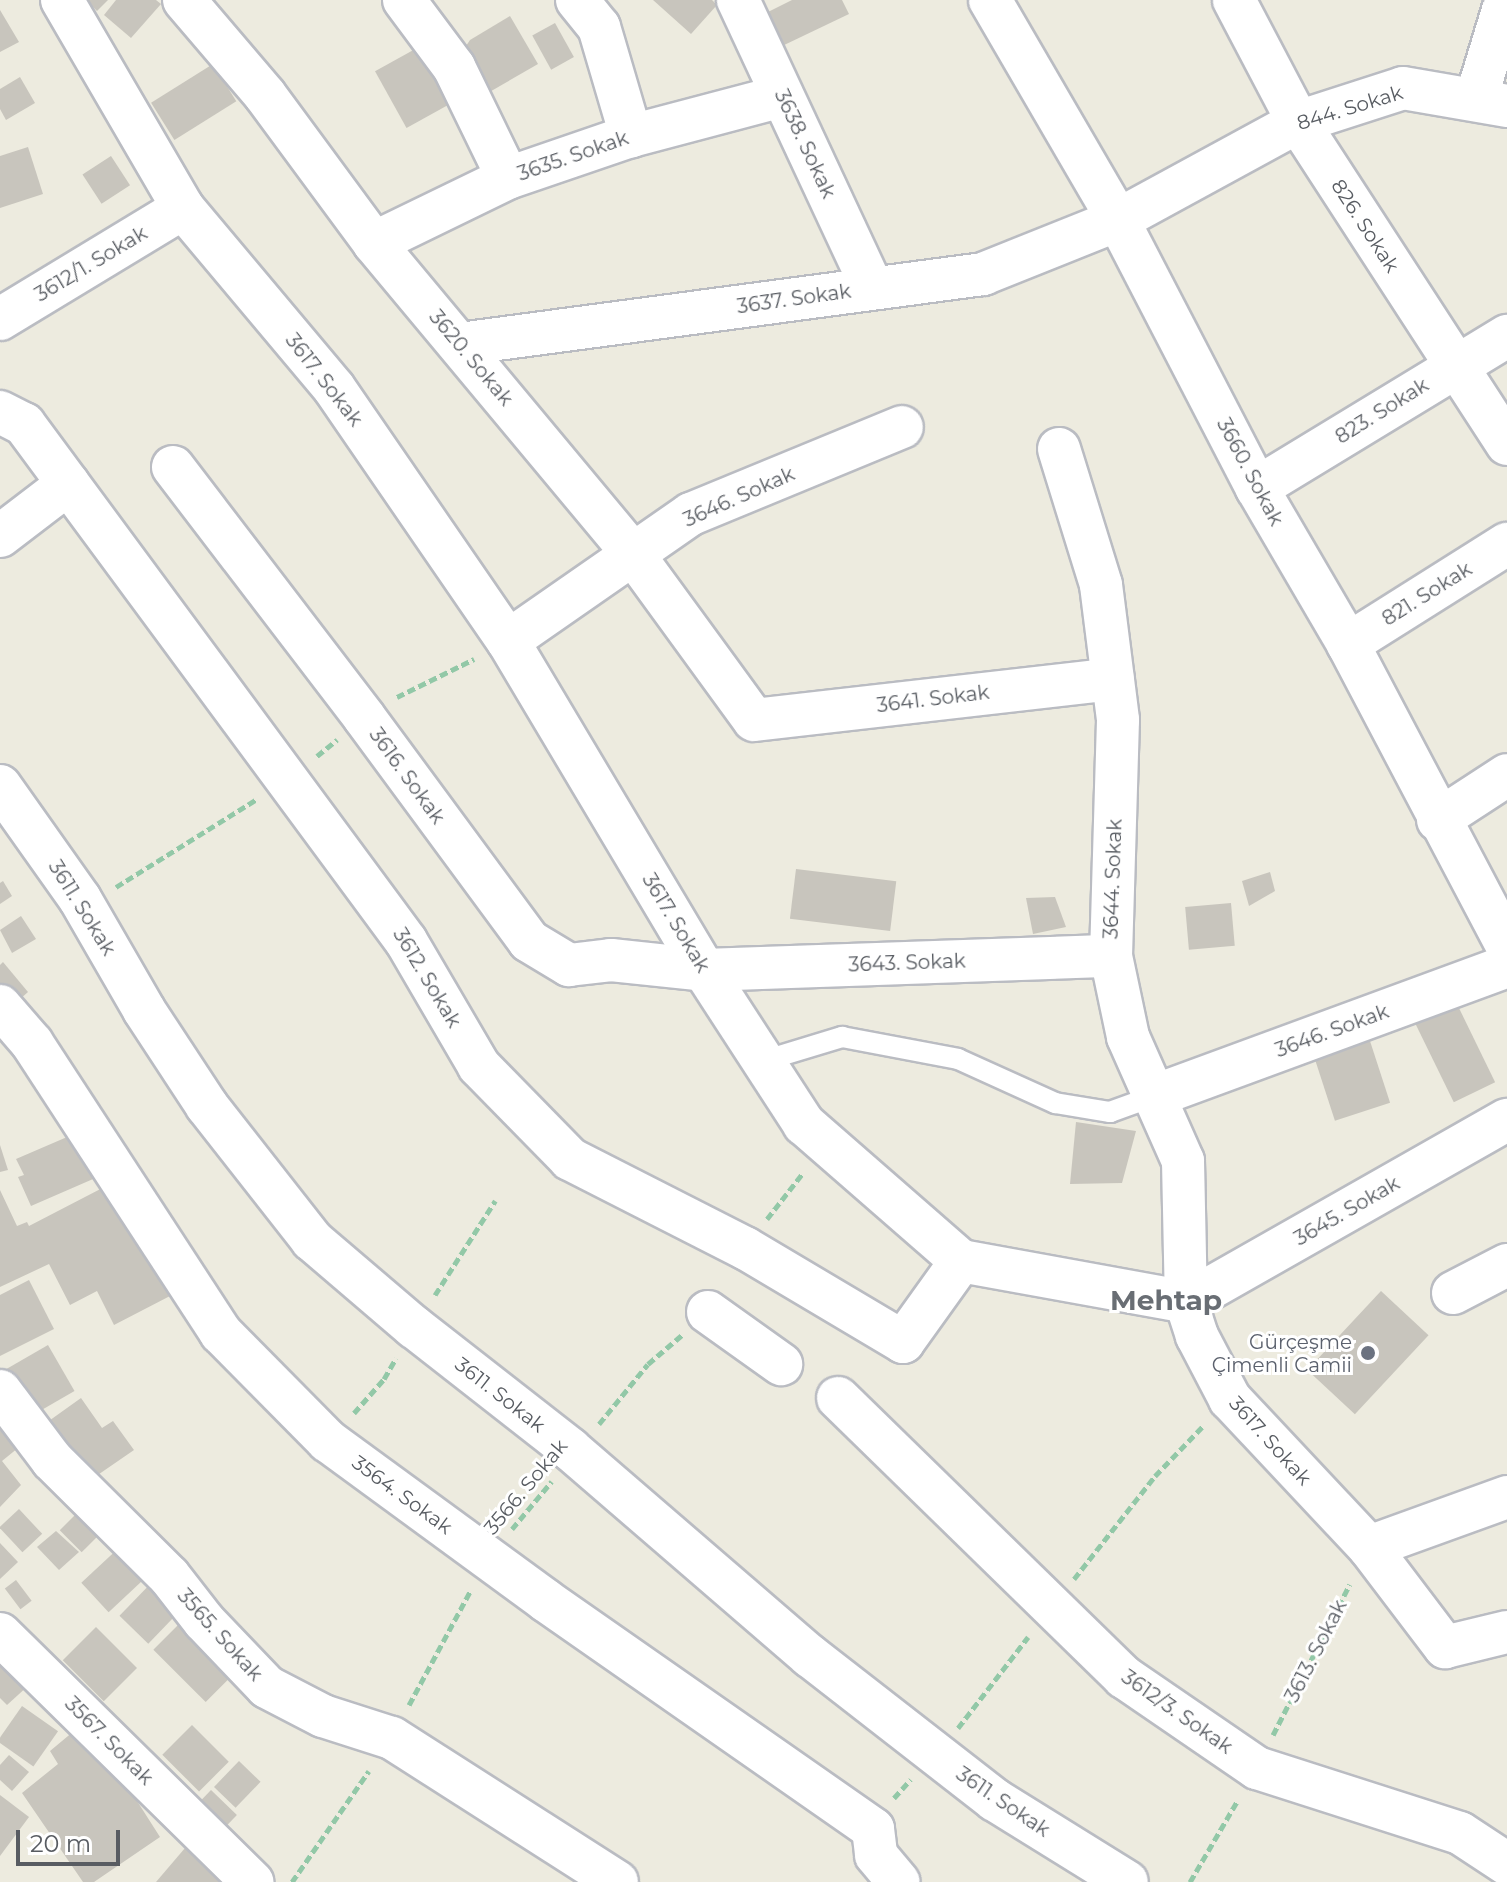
<!DOCTYPE html>
<meta charset="utf-8">
<style>
body{margin:0}
#map{position:relative;width:1507px;height:1882px;overflow:hidden;background:#edebdf;font-family:Montserrat,sans-serif}
div>[style]{position:absolute}
[style*='--x']{left:calc(var(--x)*1px);top:calc(var(--y)*1px);width:calc(var(--w)*1px);rotate:calc(var(--a)*1deg)}
.building>*{inset:0;background:#c8c5bd;transform-origin:0 0}
.path>*{height:5px;margin-top:-2.5px;transform-origin:0;background:repeating-linear-gradient(90deg,#92c8a7 0 8px,transparent 0 12px)}
.roads{filter:drop-shadow(2px 0 #babcc2) drop-shadow(-2px 0 #babcc2) drop-shadow(0 2px #babcc2) drop-shadow(0 -2px #babcc2)}
.lane>*{height:20px;margin:-10px;padding:0 10px;transform-origin:10px;border-radius:10px;background:#fff}
.street>*{height:42px;margin:-21px;padding:0 21px;transform-origin:21px;border-radius:21px;background:#fff}
.dots>*{width:22px;height:22px;translate:-50% -50%;box-sizing:border-box;border:4px solid #fff;border-radius:50%}
span{translate:-50% -50%;white-space:nowrap;text-align:center;line-height:1.15;-webkit-text-stroke:6px #fff;paint-order:stroke}
.street-label{font-size:20px;color:#585c62}
.worship-label{font-size:20px;color:#5b616d}
.right{translate:-100% -50%;text-align:right}
.district-label{font-size:28px;color:#696e74;font-weight:700}
.scale{position:absolute;left:16px;top:1830px;width:104px;height:36px;box-sizing:border-box;border:4px solid #585c62;border-top:0;padding-left:10px;font-size:24px;line-height:28px;white-space:nowrap;color:#585c62;-webkit-text-stroke:6px #fff;paint-order:stroke}
</style>
<div id="map">
<div class="building">
<div style="clip-path:polygon(86px 0,108px 0,97px 11px)"></div>
<div style="clip-path:polygon(116px 0,156px 0,161px 4px,131px 38px,104px 15px)"></div>
<div style="clip-path:polygon(653px 0,712px 0,717px 5px,691px 34px)"></div>
<div style="clip-path:polygon(792px 0,842px 0,849px 14px,780px 47px,764px 14px)"></div>
<div style="clip-path:polygon(0 10px,19px 42px,0 52px)"></div>
<div style="clip-path:polygon(510px 16px,538px 64px,486px 94px,462px 52px,470px 40px)"></div>
<div style="left:555px;top:23px;width:39px;height:26px;rotate:61deg"></div>
<div style="left:417px;top:48px;width:65px;height:48px;rotate:61deg"></div>
<div style="left:213px;top:64px;width:44px;height:73px;rotate:58deg"></div>
<div style="clip-path:polygon(20px 77px,35px 103px,6px 120px,0 109px,0 89px)"></div>
<div style="clip-path:polygon(28px 147px,43px 194px,0 208px,0 156px)"></div>
<div style="left:111px;top:156px;width:35px;height:34px;rotate:57deg"></div>
<div style="left:796px;top:869px;width:101px;height:50px;rotate:7deg"></div>
<div style="clip-path:polygon(1270px 872px,1275px 891px,1249px 906px,1242px 881px)"></div>
<div style="clip-path:polygon(3px 881px,12px 896px,0 904px,0 883px)"></div>
<div style="clip-path:polygon(1055px 897px,1066px 927px,1033px 934px,1026px 898px)"></div>
<div style="left:1231px;top:903px;width:43px;height:46px;rotate:85deg"></div>
<div style="clip-path:polygon(21px 916px,36px 939px,12px 953px,0 930px)"></div>
<div style="clip-path:polygon(3px 962px,28px 992px,10px 1008px,0 996px,0 965px)"></div>
<div style="left:1457px;top:1004px;width:87px;height:46px;rotate:64deg"></div>
<div style="left:1370px;top:1041px;width:65px;height:58px;rotate:72deg"></div>
<div style="clip-path:polygon(1076px 1122px,1136px 1131px,1122px 1183px,1070px 1184px)"></div>
<div style="clip-path:polygon(81px 1131px,100px 1176px,31px 1206px,18px 1177px,24px 1175px,16px 1159px)"></div>
<div style="clip-path:polygon(0 1145px,8px 1170px,0 1172px)"></div>
<div style="clip-path:polygon(112px 1183px,170px 1296px,114px 1325px,97px 1291px,70px 1305px,49px 1264px,0 1287px,0 1190px,17px 1226px,27px 1222px,29px 1226px)"></div>
<div style="clip-path:polygon(29px 1280px,54px 1329px,0 1356px,0 1295px)"></div>
<div style="left:1381px;top:1291px;width:65px;height:108px;rotate:43deg"></div>
<div style="left:48px;top:1345px;width:53px;height:48px;rotate:60deg"></div>
<div style="clip-path:polygon(81px 1398px,102px 1428px,113px 1421px,134px 1450px,89px 1481px,39px 1428px)"></div>
<div style="clip-path:polygon(0 1404px,29px 1439px,2px 1461px,21px 1485px,0 1507px)"></div>
<div style="left:19px;top:1509px;width:34px;height:27px;rotate:47deg"></div>
<div style="left:76px;top:1514px;width:31px;height:23px;rotate:45deg"></div>
<div style="clip-path:polygon(56px 1531px,79px 1552px,59px 1570px,37px 1547px)"></div>
<div style="clip-path:polygon(0 1543px,18px 1562px,0 1579px)"></div>
<div style="left:123px;top:1544px;width:40px;height:57px;rotate:47deg"></div>
<div style="left:157px;top:1577px;width:40px;height:54px;rotate:44deg"></div>
<div style="left:16px;top:1580px;width:26px;height:14px;rotate:53deg"></div>
<div style="left:188px;top:1615px;width:74px;height:49px;rotate:45deg"></div>
<div style="left:96px;top:1627px;width:58px;height:47px;rotate:45deg"></div>
<div style="clip-path:polygon(0 1652px,29px 1685px,7px 1705px,0 1698px)"></div>
<div style="left:22px;top:1706px;width:44px;height:43px;rotate:35deg"></div>
<div style="clip-path:polygon(86px 1721px,160px 1837px,94px 1882px,83px 1882px,22px 1793px,58px 1764px,50px 1751px)"></div>
<div style="left:192px;top:1725px;width:52px;height:42px;rotate:45deg"></div>
<div style="clip-path:polygon(9px 1755px,29px 1772px,12px 1791px,0 1780px,0 1765px)"></div>
<div style="left:239px;top:1761px;width:30px;height:36px;rotate:44deg"></div>
<div style="left:211px;top:1790px;width:36px;height:19px;rotate:44deg"></div>
<div style="clip-path:polygon(0 1795px,29px 1817px,0 1856px)"></div>
<div style="clip-path:polygon(191px 1841px,234px 1882px,156px 1882px)"></div>
</div>
<div class="path">
<div style="--x:397;--y:697;--w:86;--a:-26.3"></div>
<div style="--x:317;--y:756;--w:26;--a:-39"></div>
<div style="--x:116;--y:887;--w:166;--a:-32"></div>
<div style="--x:767;--y:1219;--w:58;--a:-52"></div>
<div style="--x:435;--y:1295;--w:112;--a:-57.4"></div>
<div style="--x:354;--y:1413;--w:45;--a:-48.6"></div>
<div style="--x:384;--y:1379;--w:24;--a:-60"></div>
<div style="--x:599;--y:1424;--w:77;--a:-50.8"></div>
<div style="--x:648;--y:1364;--w:45;--a:-40.5"></div>
<div style="--x:512;--y:1529;--w:62;--a:-50.2"></div>
<div style="--x:1074;--y:1579;--w:131;--a:-51.8"></div>
<div style="--x:1155;--y:1476;--w:71;--a:-46.1"></div>
<div style="--x:409;--y:1705;--w:131;--a:-61.7"></div>
<div style="--x:958;--y:1728;--w:115;--a:-52.4"></div>
<div style="--x:1273;--y:1735;--w:169;--a:-63"></div>
<div style="--x:894;--y:1798;--w:25;--a:-48"></div>
<div style="--x:292;--y:1882;--w:135;--a:-55.3"></div>
<div style="--x:1190;--y:1882;--w:95;--a:-59.7"></div>
</div>
<div class="roads">
<div class="lane">
<div style="--x:763;--y:1061;--w:83;--a:-16.9"></div>
<div style="--x:842;--y:1037;--w:118;--a:10.7"></div>
<div style="--x:958;--y:1059;--w:107;--a:24.4"></div>
<div style="--x:1055;--y:1103;--w:56;--a:9.3"></div>
<div style="--x:1110;--y:1112;--w:50;--a:-19.9"></div>
</div>
<div class="street">
<div style="--x:62;--y:0;--w:241;--a:59.8"></div>
<div style="--x:183;--y:208;--w:235;--a:50"></div>
<div style="--x:334;--y:388;--w:307;--a:55.5"></div>
<div style="--x:508;--y:641;--w:383;--a:59.2"></div>
<div style="--x:704;--y:970;--w:184;--a:57"></div>
<div style="--x:804;--y:1124;--w:208;--a:41.1"></div>
<div style="--x:961;--y:1261;--w:229;--a:10.3"></div>
<div style="--x:1186;--y:1302;--w:36;--a:72"></div>
<div style="--x:1197;--y:1336;--w:71;--a:62.4"></div>
<div style="--x:1230;--y:1399;--w:203;--a:46.8"></div>
<div style="--x:1369;--y:1547;--w:126;--a:52.8"></div>
<div style="--x:1445;--y:1647;--w:64;--a:-13.6"></div>
<div style="--x:184;--y:0;--w:125;--a:49.5"></div>
<div style="--x:265;--y:95;--w:184;--a:53.6"></div>
<div style="--x:374;--y:243;--w:405;--a:50.2"></div>
<div style="--x:633;--y:554;--w:205;--a:53.9"></div>
<div style="--x:754;--y:720;--w:361;--a:-6.5"></div>
<div style="--x:404;--y:0;--w:84;--a:53.3"></div>
<div style="--x:454;--y:67;--w:123;--a:64.1"></div>
<div style="--x:577;--y:0;--w:35;--a:51"></div>
<div style="--x:599;--y:27;--w:114;--a:73.6"></div>
<div style="--x:738;--y:0;--w:318;--a:65"></div>
<div style="--x:990;--y:0;--w:255;--a:59.8"></div>
<div style="--x:1118;--y:220;--w:302;--a:62.6"></div>
<div style="--x:1257;--y:488;--w:181;--a:59.7"></div>
<div style="--x:1348;--y:644;--w:341;--a:62.2"></div>
<div style="--x:1234;--y:0;--w:138;--a:62.3"></div>
<div style="--x:1298;--y:122;--w:384;--a:57"></div>
<div style="--x:1476;--y:99;--w:93;--a:-73.1"></div>
<div style="--x:374;--y:243;--w:149;--a:-25.9"></div>
<div style="--x:508;--y:178;--w:130;--a:-18.9"></div>
<div style="--x:631;--y:136;--w:156;--a:-14.8"></div>
<div style="--x:0;--y:319;--w:214;--a:-31.2"></div>
<div style="--x:460;--y:344;--w:528;--a:-7.62"></div>
<div style="--x:983;--y:274;--w:145;--a:-21.8"></div>
<div style="--x:1118;--y:220;--w:205;--a:-28.6"></div>
<div style="--x:1298;--y:122;--w:110;--a:-17.9"></div>
<div style="--x:1403;--y:88;--w:106;--a:9.8"></div>
<div style="--x:0;--y:412;--w:27;--a:27"></div>
<div style="--x:24;--y:424;--w:643;--a:53.54"></div>
<div style="--x:406;--y:941;--w:145;--a:59.7"></div>
<div style="--x:479;--y:1066;--w:130;--a:45.6"></div>
<div style="--x:570;--y:1159;--w:196;--a:27"></div>
<div style="--x:745;--y:1248;--w:184;--a:30.7"></div>
<div style="--x:903;--y:1342;--w:100;--a:-54.4"></div>
<div style="--x:1059;--y:449;--w:142;--a:72.8"></div>
<div style="--x:1101;--y:585;--w:136;--a:82.8"></div>
<div style="--x:1118;--y:720;--w:236;--a:91.7"></div>
<div style="--x:1111;--y:956;--w:83;--a:78.1"></div>
<div style="--x:1128;--y:1037;--w:136;--a:66.1"></div>
<div style="--x:1183;--y:1161;--w:141;--a:88.8"></div>
<div style="--x:1186;--y:1302;--w:369;--a:-29.6"></div>
<div style="--x:173;--y:467;--w:315;--a:52.6"></div>
<div style="--x:364;--y:717;--w:278;--a:53.6"></div>
<div style="--x:529;--y:941;--w:47;--a:31"></div>
<div style="--x:569;--y:965;--w:42;--a:-6.8"></div>
<div style="--x:611;--y:960;--w:94;--a:6.1"></div>
<div style="--x:704;--y:970;--w:407;--a:-2"></div>
<div style="--x:1257;--y:488;--w:293;--a:-31.3"></div>
<div style="--x:0;--y:536;--w:86;--a:-37.4"></div>
<div style="--x:508;--y:641;--w:223;--a:-34.8"></div>
<div style="--x:691;--y:514;--w:228;--a:-22.4"></div>
<div style="--x:1348;--y:644;--w:188;--a:-32.2"></div>
<div style="--x:0;--y:786;--w:138;--a:54.7"></div>
<div style="--x:80;--y:899;--w:128;--a:60"></div>
<div style="--x:144;--y:1010;--w:115;--a:56.7"></div>
<div style="--x:207;--y:1106;--w:170;--a:51.9"></div>
<div style="--x:312;--y:1240;--w:134;--a:40.5"></div>
<div style="--x:414;--y:1327;--w:198;--a:38"></div>
<div style="--x:570;--y:1449;--w:317;--a:40.8"></div>
<div style="--x:810;--y:1656;--w:234;--a:37.9"></div>
<div style="--x:995;--y:1800;--w:155;--a:31.8"></div>
<div style="--x:1438;--y:820;--w:82;--a:-33.1"></div>
<div style="--x:0;--y:1006;--w:49;--a:49.1"></div>
<div style="--x:32;--y:1043;--w:346;--a:56.9"></div>
<div style="--x:221;--y:1333;--w:152;--a:45.3"></div>
<div style="--x:328;--y:1441;--w:269;--a:36.2"></div>
<div style="--x:545;--y:1600;--w:400;--a:34.9"></div>
<div style="--x:873;--y:1829;--w:26;--a:83"></div>
<div style="--x:876;--y:1855;--w:35;--a:50"></div>
<div style="--x:1157;--y:1095;--w:373;--a:-20.2"></div>
<div style="--x:1453;--y:1293;--w:61;--a:-27.4"></div>
<div style="--x:708;--y:1312;--w:90;--a:35.5"></div>
<div style="--x:0;--y:1391;--w:86;--a:53"></div>
<div style="--x:52;--y:1460;--w:165;--a:44.8"></div>
<div style="--x:169;--y:1576;--w:57;--a:52.1"></div>
<div style="--x:204;--y:1621;--w:91;--a:46.3"></div>
<div style="--x:267;--y:1687;--w:63;--a:27.4"></div>
<div style="--x:323;--y:1716;--w:72;--a:17.7"></div>
<div style="--x:392;--y:1738;--w:267;--a:32.6"></div>
<div style="--x:838;--y:1398;--w:400;--a:44.3"></div>
<div style="--x:1124;--y:1677;--w:161;--a:34.4"></div>
<div style="--x:1257;--y:1768;--w:213;--a:17.8"></div>
<div style="--x:1460;--y:1833;--w:56;--a:33.4"></div>
<div style="--x:1369;--y:1547;--w:147;--a:-19.9"></div>
<div style="--x:0;--y:1634;--w:354;--a:44.5"></div>
</div>
</div>
<div class="dots">
<div style="left:1368px;top:1353px;background:#6b7280"></div>
</div>
<div class="street-label">
<span style="left:1350px;top:108px;rotate:-17deg">844. Sokak</span>
<span style="left:805px;top:144px;rotate:65deg">3638. Sokak</span>
<span style="left:573px;top:156px;rotate:-19deg">3635. Sokak</span>
<span style="left:1365px;top:226px;rotate:57deg">826. Sokak</span>
<span style="left:91px;top:264px;rotate:-31deg">3612/1. Sokak</span>
<span style="left:794px;top:299px;rotate:-8deg">3637. Sokak</span>
<span style="left:471px;top:358px;rotate:50deg">3620. Sokak</span>
<span style="left:324px;top:380px;rotate:52deg">3617. Sokak</span>
<span style="left:1382px;top:411px;rotate:-32deg">823. Sokak</span>
<span style="left:1250px;top:472px;rotate:62deg">3660. Sokak</span>
<span style="left:739px;top:497px;rotate:-24deg">3646. Sokak</span>
<span style="left:1427px;top:594px;rotate:-32deg">821. Sokak</span>
<span style="left:933px;top:699px;rotate:-7deg">3641. Sokak</span>
<span style="left:407px;top:776px;rotate:54deg">3616. Sokak</span>
<span style="left:1113px;top:879px;rotate:-88deg">3644. Sokak</span>
<span style="left:82px;top:908px;rotate:58deg">3611. Sokak</span>
<span style="left:676px;top:923px;rotate:59deg">3617. Sokak</span>
<span style="left:907px;top:963px;rotate:-2deg">3643. Sokak</span>
<span style="left:427px;top:978px;rotate:59deg">3612. Sokak</span>
<span style="left:1332px;top:1031px;rotate:-20deg">3646. Sokak</span>
<span style="left:1347px;top:1211px;rotate:-30deg">3645. Sokak</span>
<span style="left:500px;top:1395px;rotate:38deg">3611. Sokak</span>
<span style="left:1270px;top:1441px;rotate:48deg">3617. Sokak</span>
<span style="left:526px;top:1487px;rotate:-50deg">3566. Sokak</span>
<span style="left:402px;top:1495px;rotate:36deg">3564. Sokak</span>
<span style="left:220px;top:1635px;rotate:48deg">3565. Sokak</span>
<span style="left:1316px;top:1651px;rotate:-63deg">3613. Sokak</span>
<span style="left:1177px;top:1712px;rotate:35deg">3612/3. Sokak</span>
<span style="left:109px;top:1741px;rotate:45deg">3567. Sokak</span>
<span style="left:1003px;top:1802px;rotate:34deg">3611. Sokak</span>
</div>
<div class="worship-label">
<span class="right" style="left:1352px;top:1354px">Gürçeşme<br>Çimenli Camii</span>
</div>
<div class="district-label">
<span style="left:1166px;top:1300px">Mehtap</span>
</div>
<div class="scale">20 m</div>
</div>
